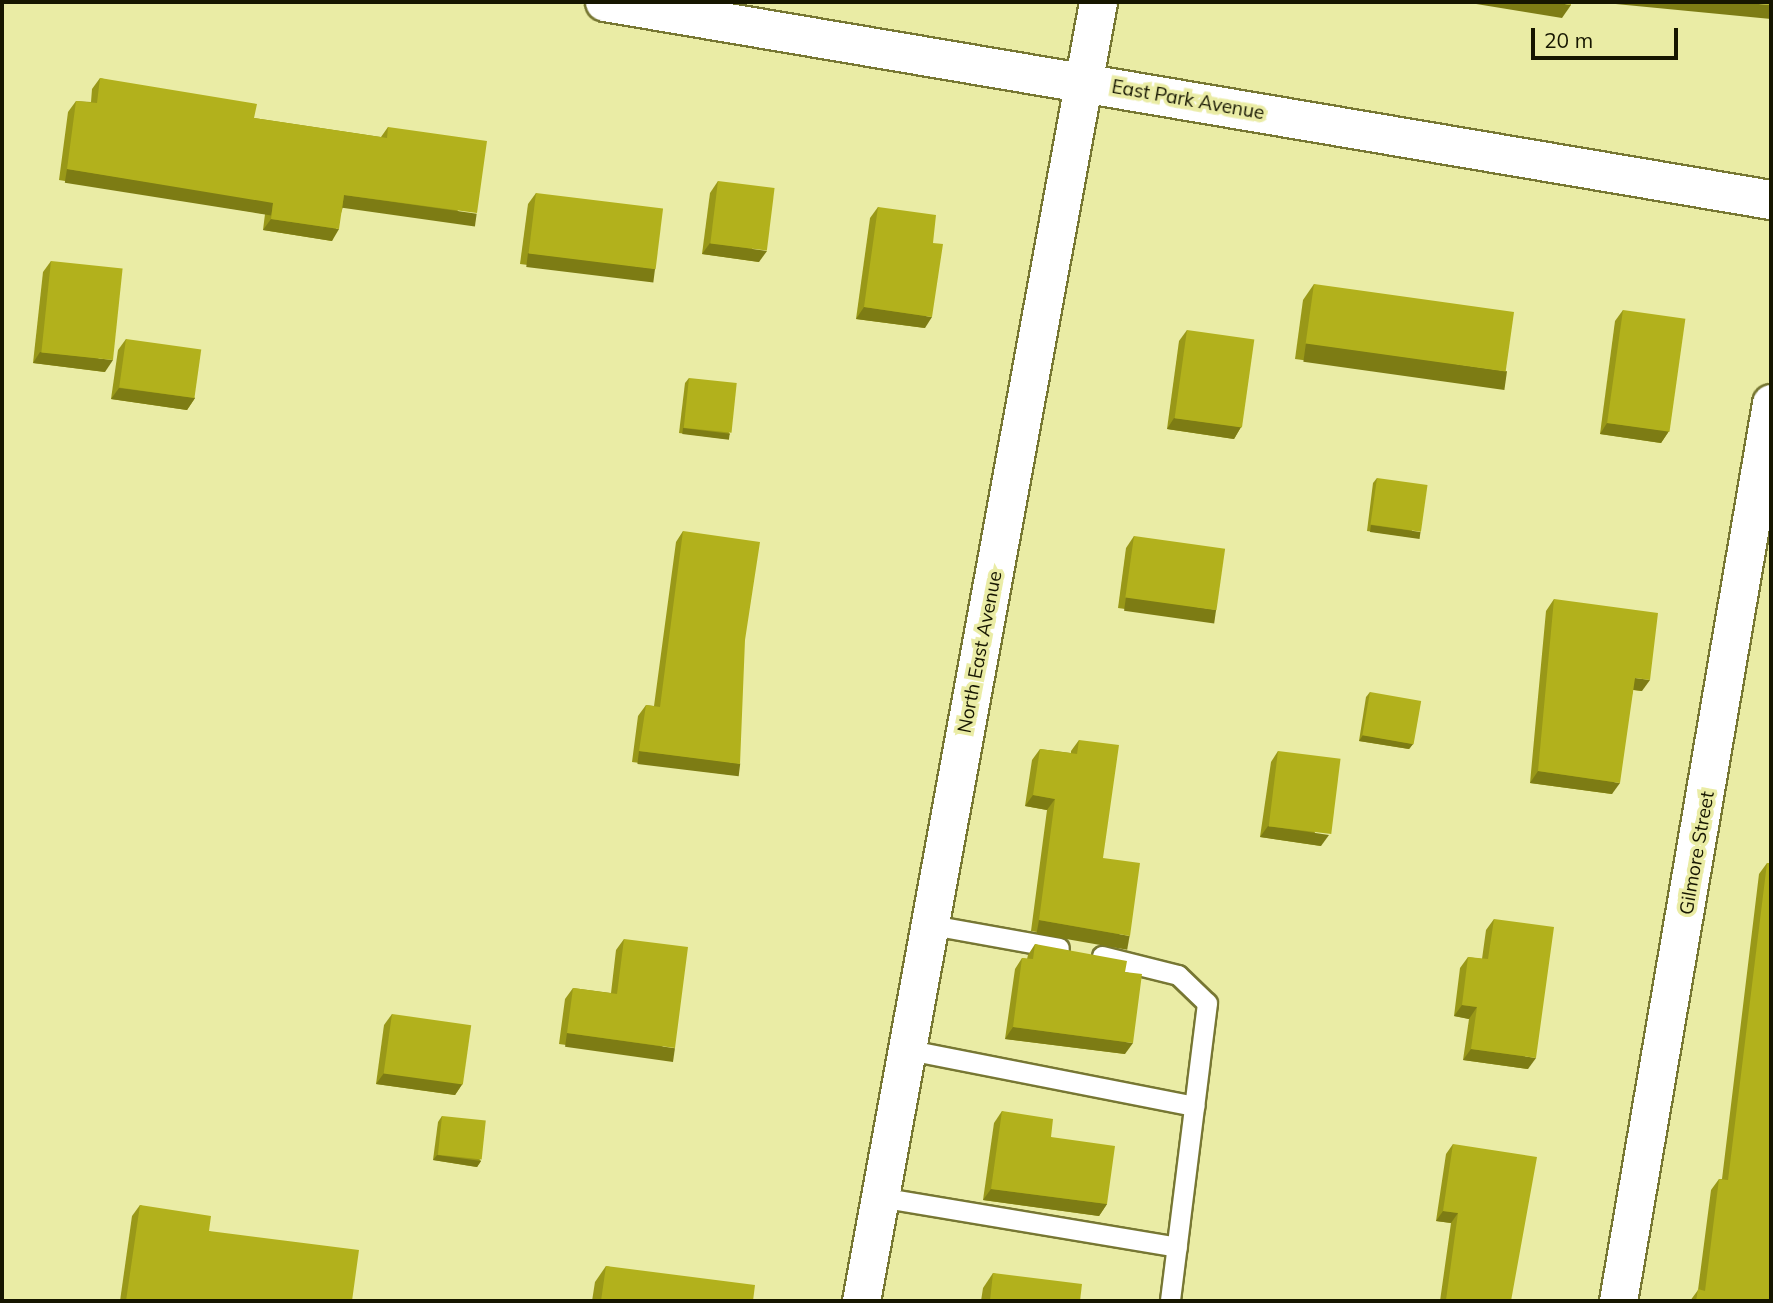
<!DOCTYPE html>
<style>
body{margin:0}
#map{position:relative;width:1773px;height:1303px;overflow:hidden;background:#eaeca5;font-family:Mulish,sans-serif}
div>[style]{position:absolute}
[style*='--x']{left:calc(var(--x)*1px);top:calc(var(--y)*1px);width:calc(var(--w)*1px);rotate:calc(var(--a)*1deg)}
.roads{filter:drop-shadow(2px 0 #773) drop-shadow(-2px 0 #773) drop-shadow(0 2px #773) drop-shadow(0 -2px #773)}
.service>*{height:19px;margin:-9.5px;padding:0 9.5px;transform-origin:9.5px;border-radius:9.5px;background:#fff}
.minor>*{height:37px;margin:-18.5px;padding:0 18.5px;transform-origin:18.5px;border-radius:18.5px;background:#fff}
.secondary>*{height:38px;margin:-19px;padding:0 19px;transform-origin:19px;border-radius:19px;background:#fff}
.wall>*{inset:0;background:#999818}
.shaded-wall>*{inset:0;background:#7d7c14;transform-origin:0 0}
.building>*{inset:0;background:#b2b11c;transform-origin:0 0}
span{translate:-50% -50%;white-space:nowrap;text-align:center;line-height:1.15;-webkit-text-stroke:7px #eaeca5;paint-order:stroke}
.street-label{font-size:19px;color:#161600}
.frame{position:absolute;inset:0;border:4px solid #161600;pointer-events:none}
.scale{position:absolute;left:1531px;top:28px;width:147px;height:32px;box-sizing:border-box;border:4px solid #161600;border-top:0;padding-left:9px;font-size:21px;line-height:24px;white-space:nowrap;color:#161600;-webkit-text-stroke:5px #eaeca5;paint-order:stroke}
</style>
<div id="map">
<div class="roads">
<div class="service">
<div style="--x:926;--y:924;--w:135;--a:10.2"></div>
<div style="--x:1102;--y:956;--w:78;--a:14"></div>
<div style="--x:1178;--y:975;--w:40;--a:44"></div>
<div style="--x:1207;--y:1003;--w:300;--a:97.1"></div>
<div style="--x:904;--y:1049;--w:296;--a:11.1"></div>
<div style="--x:879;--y:1197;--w:302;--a:9.5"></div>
</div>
<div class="minor">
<div style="--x:861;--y:1301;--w:1320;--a:-79.66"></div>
<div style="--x:1618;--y:1301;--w:911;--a:-80.33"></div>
</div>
<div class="secondary">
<div style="--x:605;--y:2;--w:1183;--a:9.64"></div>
</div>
</div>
<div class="wall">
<div style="clip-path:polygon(100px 78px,254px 118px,381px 137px,388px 127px,469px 224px,343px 207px,332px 241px,263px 230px,265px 214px,59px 180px,68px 112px,76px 101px,91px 102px,92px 89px)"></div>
<div style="clip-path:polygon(718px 181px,759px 262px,702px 254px,710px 193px)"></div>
<div style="clip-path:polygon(536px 193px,647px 280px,520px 264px,528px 204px)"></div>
<div style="clip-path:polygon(878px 207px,933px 243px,925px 328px,856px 319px,870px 218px)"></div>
<div style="clip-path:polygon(51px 261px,105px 372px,33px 363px,43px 272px)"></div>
<div style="clip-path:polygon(1314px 284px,1495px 386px,1295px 359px,1303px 300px)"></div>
<div style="clip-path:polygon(1623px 310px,1669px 431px,1661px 443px,1600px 434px,1615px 321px)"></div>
<div style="clip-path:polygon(1187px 330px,1241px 427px,1234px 439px,1167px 429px,1179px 341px)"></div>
<div style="clip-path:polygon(126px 339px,195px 398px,187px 410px,111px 399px,118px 350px)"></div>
<div style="clip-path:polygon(689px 378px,730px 434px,726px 439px,679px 433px,685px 383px)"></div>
<div style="clip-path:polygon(1377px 478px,1417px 538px,1367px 531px,1373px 483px)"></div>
<div style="clip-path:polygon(683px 531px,732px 775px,632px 762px,638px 716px,646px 705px,654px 706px,676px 542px)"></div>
<div style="clip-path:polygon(1134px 536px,1208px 621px,1118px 608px,1126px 548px)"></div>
<div style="clip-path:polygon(1554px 599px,1642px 691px,1633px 690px,1612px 794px,1530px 783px,1546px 611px)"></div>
<div style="clip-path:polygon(1370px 692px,1413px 744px,1409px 749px,1359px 741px,1366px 697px)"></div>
<div style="clip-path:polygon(1079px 740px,1103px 858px,1122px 947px,1031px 931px,1047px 810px,1025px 806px,1032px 760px,1040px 749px,1071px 753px,1071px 751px)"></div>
<div style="clip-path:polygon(1278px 751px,1321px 846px,1260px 837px,1271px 762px)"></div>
<div style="clip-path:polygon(1767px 863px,1771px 1301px,1690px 1301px,1698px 1290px,1711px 1190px,1719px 1179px,1722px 1179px,1759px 874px)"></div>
<div style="clip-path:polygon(1494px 919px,1528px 1069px,1463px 1060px,1469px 1019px,1454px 1016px,1460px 968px,1468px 957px,1482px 959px,1486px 930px)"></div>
<div style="clip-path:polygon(624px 939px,667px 1059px,559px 1044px,565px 999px,573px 988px,611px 993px,616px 950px)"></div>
<div style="clip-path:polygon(1035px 944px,1125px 972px,1125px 1054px,1005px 1039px,1015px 969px,1022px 958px,1027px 959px,1028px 955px)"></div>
<div style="clip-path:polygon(392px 1014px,463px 1083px,455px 1095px,376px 1084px,384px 1025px)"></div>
<div style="clip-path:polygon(1002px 1111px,1051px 1137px,1107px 1204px,1099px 1216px,983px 1200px,994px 1123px)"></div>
<div style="clip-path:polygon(442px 1116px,481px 1161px,477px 1167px,433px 1160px,438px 1122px)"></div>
<div style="clip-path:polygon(1453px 1144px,1511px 1301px,1440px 1301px,1451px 1223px,1436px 1221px,1446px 1154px)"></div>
<div style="clip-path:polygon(140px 1205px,209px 1231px,352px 1301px,120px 1301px,132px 1216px)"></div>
<div style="clip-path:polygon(606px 1266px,753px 1301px,592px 1301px,595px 1282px)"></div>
<div style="clip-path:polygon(993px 1273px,1080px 1301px,981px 1301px,983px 1288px)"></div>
</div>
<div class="shaded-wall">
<div style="clip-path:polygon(1464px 2px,1552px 2px,1571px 5px,1562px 18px)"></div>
<div style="clip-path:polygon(1595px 2px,1734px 2px,1771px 5px,1771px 19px)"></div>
<div style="left:67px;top:169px;width:209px;height:14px;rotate:9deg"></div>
<div style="left:344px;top:195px;width:134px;height:13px;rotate:8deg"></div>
<div style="clip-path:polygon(271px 219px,339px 229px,332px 241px,263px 230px)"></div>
<div style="clip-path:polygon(710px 243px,767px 251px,759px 262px,702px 254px)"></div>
<div style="left:528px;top:253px;width:128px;height:14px;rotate:7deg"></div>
<div style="clip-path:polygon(864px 307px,932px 317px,925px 328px,856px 319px)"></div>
<div style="left:1306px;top:343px;width:203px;height:19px;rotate:8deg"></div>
<div style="clip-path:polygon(40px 352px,113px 360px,105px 372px,33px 363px)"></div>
<div style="clip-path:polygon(119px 388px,195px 398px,187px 410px,111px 399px)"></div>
<div style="clip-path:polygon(1174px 418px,1241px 427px,1234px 439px,1167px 429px)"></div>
<div style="clip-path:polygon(1607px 423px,1669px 431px,1661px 443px,1600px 434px)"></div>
<div style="left:683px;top:428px;width:47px;height:6px;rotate:7deg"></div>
<div style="left:1371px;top:525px;width:50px;height:7px;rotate:8deg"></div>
<div style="left:1126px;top:597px;width:91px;height:14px;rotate:8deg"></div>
<div style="clip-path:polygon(1635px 678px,1650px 680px,1642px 691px,1627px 689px)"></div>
<div style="clip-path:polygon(1363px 735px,1413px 744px,1409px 749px,1359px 741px)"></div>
<div style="left:639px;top:751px;width:102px;height:13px;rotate:7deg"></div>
<div style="clip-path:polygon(1538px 771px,1620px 783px,1612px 794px,1530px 783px)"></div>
<div style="clip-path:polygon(1033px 795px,1055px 799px,1047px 810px,1025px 806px)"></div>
<div style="clip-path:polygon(1268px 826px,1329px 835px,1321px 846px,1260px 837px)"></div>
<div style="left:1039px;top:920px;width:92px;height:14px;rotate:10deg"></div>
<div style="clip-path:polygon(1462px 1005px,1477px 1007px,1469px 1019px,1454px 1016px)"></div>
<div style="clip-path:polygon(1013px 1027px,1133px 1043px,1125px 1054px,1005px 1039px)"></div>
<div style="left:567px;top:1033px;width:109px;height:14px;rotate:8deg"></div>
<div style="clip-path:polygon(1471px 1049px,1536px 1058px,1528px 1069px,1463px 1060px)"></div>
<div style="clip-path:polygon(384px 1073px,463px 1083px,455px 1095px,376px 1084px)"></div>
<div style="clip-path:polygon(437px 1155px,481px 1161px,477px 1167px,433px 1160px)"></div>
<div style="clip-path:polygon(991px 1189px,1107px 1204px,1099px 1216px,983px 1200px)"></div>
<div style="clip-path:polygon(1443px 1211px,1458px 1213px,1451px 1223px,1436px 1221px)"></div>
</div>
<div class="building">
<div style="clip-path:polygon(1552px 2px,1571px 2px,1571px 5px)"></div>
<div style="clip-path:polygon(1734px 2px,1771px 2px,1771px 5px)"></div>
<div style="clip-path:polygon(100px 78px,257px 104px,254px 118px,387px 138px,388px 127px,487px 141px,477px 213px,344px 195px,339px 229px,271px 219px,273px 203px,67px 169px,76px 101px,97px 103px)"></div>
<div style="left:718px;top:181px;width:57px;height:63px;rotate:7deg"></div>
<div style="left:536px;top:193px;width:128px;height:61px;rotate:7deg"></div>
<div style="clip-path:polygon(878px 207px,936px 215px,933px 243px,943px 244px,932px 317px,864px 307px)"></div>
<div style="left:51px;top:261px;width:72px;height:92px;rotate:6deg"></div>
<div style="left:1314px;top:284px;width:202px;height:60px;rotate:8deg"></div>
<div style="left:1623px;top:310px;width:63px;height:114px;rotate:8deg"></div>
<div style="left:1187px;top:330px;width:68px;height:89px;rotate:8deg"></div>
<div style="left:126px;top:339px;width:76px;height:49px;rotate:8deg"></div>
<div style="left:689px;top:378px;width:48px;height:50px;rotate:6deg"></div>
<div style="left:1377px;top:478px;width:51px;height:47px;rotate:8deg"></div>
<div style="clip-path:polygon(683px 531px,760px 542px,745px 640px,740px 764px,639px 751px,646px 705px,660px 707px)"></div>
<div style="left:1134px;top:536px;width:92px;height:62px;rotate:8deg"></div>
<div style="clip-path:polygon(1554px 599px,1658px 613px,1650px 680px,1635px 678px,1620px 783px,1538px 771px)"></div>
<div style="left:1370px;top:692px;width:52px;height:44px;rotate:10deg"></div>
<div style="clip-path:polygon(1079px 740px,1119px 745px,1103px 858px,1140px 863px,1130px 936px,1039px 920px,1055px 799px,1033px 795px,1040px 749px,1077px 754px)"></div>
<div style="left:1278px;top:751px;width:63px;height:76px;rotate:7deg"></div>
<div style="clip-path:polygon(1767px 863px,1771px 863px,1771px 1301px,1696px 1301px,1698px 1289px,1705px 1291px,1719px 1179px,1728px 1180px)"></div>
<div style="clip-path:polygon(1494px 919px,1554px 927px,1536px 1058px,1471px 1049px,1477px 1007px,1462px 1005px,1468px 957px,1488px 959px)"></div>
<div style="clip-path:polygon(624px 939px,688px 947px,675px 1048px,567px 1033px,573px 988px,617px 994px)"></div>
<div style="clip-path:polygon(1035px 944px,1127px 961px,1125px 972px,1142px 974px,1133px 1043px,1013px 1027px,1022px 958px,1033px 959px)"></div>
<div style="left:392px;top:1014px;width:80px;height:60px;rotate:8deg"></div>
<div style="clip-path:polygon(1002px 1111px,1053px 1119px,1051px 1137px,1115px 1146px,1107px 1204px,991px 1189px)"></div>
<div style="left:442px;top:1116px;width:44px;height:39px;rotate:6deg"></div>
<div style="clip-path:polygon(1453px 1144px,1537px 1157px,1511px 1301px,1453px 1301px,1446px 1300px,1458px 1213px,1443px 1211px)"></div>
<div style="clip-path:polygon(140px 1205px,211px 1216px,209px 1231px,359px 1250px,352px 1301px,126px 1301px)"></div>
<div style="clip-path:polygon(606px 1266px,755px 1285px,753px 1301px,601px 1301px)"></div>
<div style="clip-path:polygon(993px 1273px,1082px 1284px,1080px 1301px,990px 1301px)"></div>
</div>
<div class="street-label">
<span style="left:1188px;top:100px;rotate:10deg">East Park Avenue</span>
<span style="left:980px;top:652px;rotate:-79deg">North East Avenue</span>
<span style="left:1697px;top:853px;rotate:-80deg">Gilmore Street</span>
</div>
<div class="frame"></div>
<div class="scale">20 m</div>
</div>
